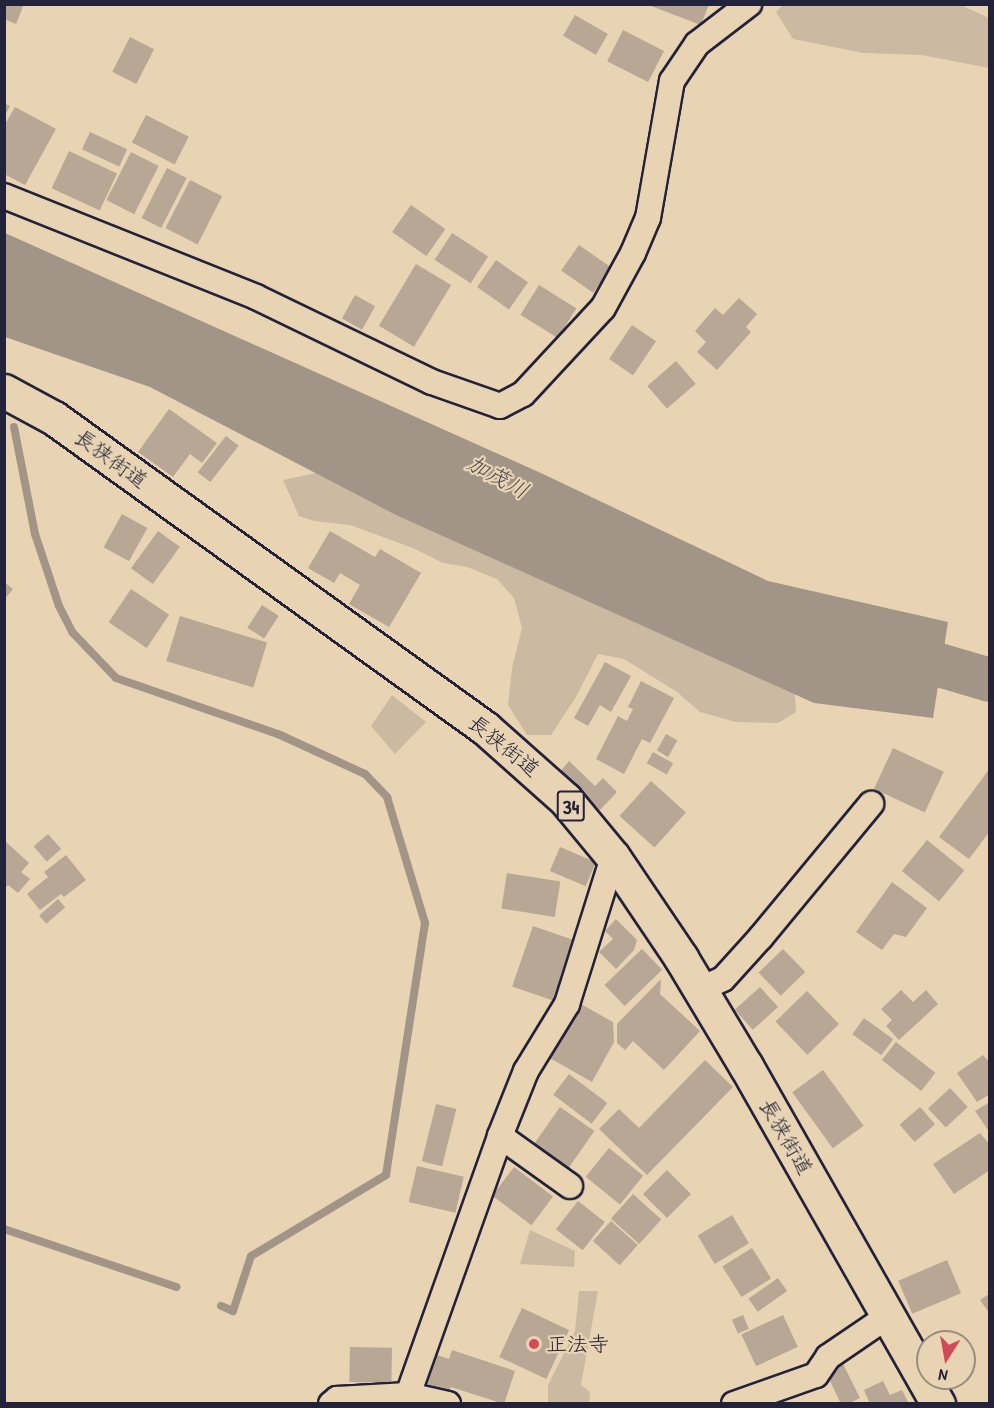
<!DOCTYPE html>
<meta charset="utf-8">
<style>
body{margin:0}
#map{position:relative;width:994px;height:1408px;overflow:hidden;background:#e8d4b2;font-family:"Patrick Hand","Klee One",sans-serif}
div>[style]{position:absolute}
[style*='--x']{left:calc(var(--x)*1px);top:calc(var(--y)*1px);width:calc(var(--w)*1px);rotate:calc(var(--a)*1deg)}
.green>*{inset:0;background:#cbbaa1}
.water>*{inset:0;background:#a29587}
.stream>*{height:8px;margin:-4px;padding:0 4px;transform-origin:4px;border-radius:4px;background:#a29587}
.river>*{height:44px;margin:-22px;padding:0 22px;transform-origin:22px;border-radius:22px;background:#a29587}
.building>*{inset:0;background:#b7a794;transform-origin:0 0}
.roads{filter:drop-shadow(2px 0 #22223b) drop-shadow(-2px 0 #22223b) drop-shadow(0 2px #22223b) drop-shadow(0 -2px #22223b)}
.street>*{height:24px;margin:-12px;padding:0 12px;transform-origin:12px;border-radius:12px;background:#e8d4b2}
.primary>*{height:33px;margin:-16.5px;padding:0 16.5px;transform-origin:16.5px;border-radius:16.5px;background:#e8d4b2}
.dots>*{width:16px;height:16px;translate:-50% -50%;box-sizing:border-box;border:3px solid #e8d4b2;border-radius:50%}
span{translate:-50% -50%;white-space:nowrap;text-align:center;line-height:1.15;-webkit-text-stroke:4.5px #e8d4b2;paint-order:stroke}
.shield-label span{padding:2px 4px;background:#e8d4b2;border:2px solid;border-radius:4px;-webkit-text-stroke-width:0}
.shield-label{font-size:20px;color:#22223b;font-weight:700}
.street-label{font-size:21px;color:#22223b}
.poi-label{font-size:21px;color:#22223b}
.left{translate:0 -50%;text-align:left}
.water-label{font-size:22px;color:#484452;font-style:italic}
.frame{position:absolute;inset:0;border:6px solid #22223b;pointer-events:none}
.north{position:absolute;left:916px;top:1330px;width:60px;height:60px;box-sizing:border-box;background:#e8d4b2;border:2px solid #998d82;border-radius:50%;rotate:191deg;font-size:16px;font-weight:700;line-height:24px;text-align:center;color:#22223b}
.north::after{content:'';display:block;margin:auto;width:21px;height:27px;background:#d1495b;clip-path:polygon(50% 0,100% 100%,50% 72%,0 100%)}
</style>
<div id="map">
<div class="green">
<div style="clip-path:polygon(784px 4px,961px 5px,989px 18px,989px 68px,922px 55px,863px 53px,793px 39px,776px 12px)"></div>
<div style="clip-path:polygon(335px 469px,792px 657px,796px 712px,778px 723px,736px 722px,700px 712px,677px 692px,624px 659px,598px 654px,576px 697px,551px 735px,527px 735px,508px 705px,512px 668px,522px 628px,514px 598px,497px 579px,467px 567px,443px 563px,413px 548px,350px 525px,314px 521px,299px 516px,283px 480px)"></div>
<div style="clip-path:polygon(392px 695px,426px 722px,395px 754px,371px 726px)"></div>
<div style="clip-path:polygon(530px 1230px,575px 1251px,574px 1267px,520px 1264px)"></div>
<div style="clip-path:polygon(579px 1291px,598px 1291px,581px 1385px,590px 1392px,589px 1403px,548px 1403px,548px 1385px,575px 1331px)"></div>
</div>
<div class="water">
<div style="clip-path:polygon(5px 233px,543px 474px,768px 581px,948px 622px,933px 718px,814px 703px,396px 515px,150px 387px,5px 337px)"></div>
</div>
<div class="stream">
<div style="--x:14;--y:427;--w:109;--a:78.9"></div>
<div style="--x:35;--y:534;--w:76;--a:71.6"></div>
<div style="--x:59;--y:606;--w:30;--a:63"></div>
<div style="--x:73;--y:633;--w:62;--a:46.3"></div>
<div style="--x:116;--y:678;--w:171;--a:19.1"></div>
<div style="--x:278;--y:734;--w:96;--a:24.7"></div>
<div style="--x:365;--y:774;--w:32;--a:46"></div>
<div style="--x:387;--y:797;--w:132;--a:73.2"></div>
<div style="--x:425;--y:923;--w:255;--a:98.8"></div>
<div style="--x:386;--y:1175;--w:157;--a:149"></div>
<div style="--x:251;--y:1256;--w:58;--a:108.1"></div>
<div style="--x:233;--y:1311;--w:13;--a:-157"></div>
<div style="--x:4;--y:1229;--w:182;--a:18.6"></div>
</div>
<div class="river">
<div style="--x:885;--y:649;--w:109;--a:16.4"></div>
</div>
<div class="building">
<div style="clip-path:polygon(4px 4px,24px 4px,16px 24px,4px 19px)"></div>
<div style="clip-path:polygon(646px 4px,709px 4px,701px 25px)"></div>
<div style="left:575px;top:15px;width:38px;height:24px;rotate:30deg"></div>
<div style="left:623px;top:30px;width:46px;height:35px;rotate:27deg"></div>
<div style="left:130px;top:37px;width:27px;height:39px;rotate:27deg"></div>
<div style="clip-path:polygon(4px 103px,10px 106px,4px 117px)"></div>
<div style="clip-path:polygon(15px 107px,56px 129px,25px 185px,4px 174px,4px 126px)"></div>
<div style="left:146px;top:115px;width:48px;height:31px;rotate:27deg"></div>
<div style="left:90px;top:132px;width:41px;height:19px;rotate:25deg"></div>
<div style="left:69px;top:151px;width:53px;height:41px;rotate:25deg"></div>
<div style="left:131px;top:152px;width:31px;height:54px;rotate:27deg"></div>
<div style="left:167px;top:168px;width:22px;height:56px;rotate:27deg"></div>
<div style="left:190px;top:180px;width:36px;height:54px;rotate:27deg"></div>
<div style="left:411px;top:205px;width:42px;height:33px;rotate:35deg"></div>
<div style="left:452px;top:233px;width:43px;height:32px;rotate:33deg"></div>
<div style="left:579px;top:245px;width:39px;height:31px;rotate:35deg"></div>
<div style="left:496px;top:260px;width:39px;height:33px;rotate:35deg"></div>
<div style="left:416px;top:264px;width:41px;height:72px;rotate:31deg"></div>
<div style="left:539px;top:285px;width:44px;height:35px;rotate:32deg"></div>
<div style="left:355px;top:295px;width:23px;height:27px;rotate:29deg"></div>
<div style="clip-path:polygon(739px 298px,757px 314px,746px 327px,751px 332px,717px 370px,697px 352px,706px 342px,695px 331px,715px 308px,723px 315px)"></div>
<div style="left:632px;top:325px;width:29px;height:41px;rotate:34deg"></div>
<div style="left:676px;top:361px;width:30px;height:38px;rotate:49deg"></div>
<div style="clip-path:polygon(169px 409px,217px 443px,202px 463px,190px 454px,173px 477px,138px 452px)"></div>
<div style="left:226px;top:436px;width:16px;height:46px;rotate:38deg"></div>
<div style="left:122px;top:514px;width:29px;height:38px;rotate:29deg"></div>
<div style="left:158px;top:531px;width:27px;height:46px;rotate:36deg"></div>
<div style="clip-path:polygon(330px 531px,375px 557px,380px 549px,421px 573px,389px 627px,349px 604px,360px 585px,340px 573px,334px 583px,308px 568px)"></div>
<div style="clip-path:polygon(4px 582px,13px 589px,4px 600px)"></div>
<div style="left:131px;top:589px;width:46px;height:40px;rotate:34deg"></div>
<div style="left:262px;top:605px;width:20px;height:27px;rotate:33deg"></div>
<div style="left:180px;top:616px;width:91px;height:47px;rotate:17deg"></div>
<div style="clip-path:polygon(605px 662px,631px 676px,611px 712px,600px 705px,588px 726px,574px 718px)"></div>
<div style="clip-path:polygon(641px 681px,674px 698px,650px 743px,642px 739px,624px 774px,596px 759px,618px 716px,627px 721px,633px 709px,628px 707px)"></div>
<div style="left:666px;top:734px;width:13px;height:19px;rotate:29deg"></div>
<div style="left:893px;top:748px;width:56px;height:45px;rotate:25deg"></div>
<div style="left:653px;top:752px;width:23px;height:13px;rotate:29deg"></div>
<div style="clip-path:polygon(569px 761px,595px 786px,603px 778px,617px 792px,600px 810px,560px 772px)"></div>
<div style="clip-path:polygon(990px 768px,990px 831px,969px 859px,939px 837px)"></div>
<div style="left:651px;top:781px;width:47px;height:47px;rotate:42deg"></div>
<div style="left:48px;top:834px;width:20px;height:19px;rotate:49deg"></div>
<div style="left:927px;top:840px;width:48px;height:40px;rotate:39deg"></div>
<div style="clip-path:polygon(5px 841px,29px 863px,21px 872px,30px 879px,18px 893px,8px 885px,5px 888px)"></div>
<div style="left:560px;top:847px;width:39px;height:26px;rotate:23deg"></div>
<div style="clip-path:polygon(66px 855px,86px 880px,64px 897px,61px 894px,40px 910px,27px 894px,48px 877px,44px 872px)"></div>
<div style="left:507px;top:873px;width:54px;height:36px;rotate:9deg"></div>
<div style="clip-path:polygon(892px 882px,927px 908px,906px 937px,894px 934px,882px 950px,856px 932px)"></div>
<div style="left:58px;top:899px;width:11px;height:25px;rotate:49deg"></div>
<div style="clip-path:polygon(616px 919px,637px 940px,634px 950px,616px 969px,599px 952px,613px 939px,605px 931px)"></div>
<div style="left:533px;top:926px;width:43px;height:64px;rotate:19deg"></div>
<div style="left:642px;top:949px;width:29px;height:52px;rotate:46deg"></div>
<div style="left:783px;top:949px;width:32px;height:34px;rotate:46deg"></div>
<div style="clip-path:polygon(661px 979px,660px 994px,700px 1031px,664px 1070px,633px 1041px,625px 1050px,617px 1043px,617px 1024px)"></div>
<div style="left:760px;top:987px;width:27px;height:34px;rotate:48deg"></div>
<div style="clip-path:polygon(901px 990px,913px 1002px,926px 990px,938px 1004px,899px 1040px,886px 1026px,892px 1020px,881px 1009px)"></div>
<div style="left:807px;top:991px;width:46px;height:44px;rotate:46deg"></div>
<div style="clip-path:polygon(579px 1003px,613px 1022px,614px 1042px,592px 1082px,548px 1057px)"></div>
<div style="left:864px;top:1018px;width:36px;height:20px;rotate:36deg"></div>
<div style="left:896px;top:1042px;width:50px;height:23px;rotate:38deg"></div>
<div style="clip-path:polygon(983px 1055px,990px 1063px,990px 1094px,977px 1102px,957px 1073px)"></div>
<div style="clip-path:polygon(705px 1060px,733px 1087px,647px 1175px,599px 1129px,619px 1109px,639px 1128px)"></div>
<div style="left:823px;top:1070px;width:69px;height:38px;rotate:54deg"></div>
<div style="left:569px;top:1074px;width:48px;height:26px;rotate:37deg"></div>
<div style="left:950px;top:1088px;width:26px;height:30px;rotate:47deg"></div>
<div style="clip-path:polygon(990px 1102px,990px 1133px,975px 1111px)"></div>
<div style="left:436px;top:1104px;width:21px;height:59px;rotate:14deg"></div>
<div style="left:560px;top:1107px;width:42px;height:48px;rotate:35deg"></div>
<div style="left:920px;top:1107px;width:23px;height:27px;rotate:49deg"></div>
<div style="clip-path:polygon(980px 1133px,990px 1145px,990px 1170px,954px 1194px,933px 1164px)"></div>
<div style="left:609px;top:1148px;width:44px;height:37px;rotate:39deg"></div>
<div style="left:417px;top:1166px;width:48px;height:37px;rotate:13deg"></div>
<div style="left:514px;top:1167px;width:49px;height:36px;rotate:37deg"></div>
<div style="left:667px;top:1170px;width:34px;height:34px;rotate:45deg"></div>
<div style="left:633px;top:1194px;width:38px;height:33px;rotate:42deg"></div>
<div style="left:578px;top:1201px;width:34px;height:36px;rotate:38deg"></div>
<div style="left:732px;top:1215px;width:33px;height:40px;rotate:59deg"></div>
<div style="left:611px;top:1221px;width:36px;height:27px;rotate:42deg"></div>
<div style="left:752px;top:1248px;width:36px;height:35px;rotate:58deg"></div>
<div style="left:947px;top:1260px;width:36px;height:53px;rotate:67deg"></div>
<div style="left:778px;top:1278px;width:16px;height:36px;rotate:55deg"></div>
<div style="clip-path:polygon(990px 1290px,990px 1314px,980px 1300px,989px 1294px,987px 1292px)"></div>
<div style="left:522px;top:1308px;width:52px;height:54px;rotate:25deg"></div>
<div style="left:743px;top:1315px;width:15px;height:12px;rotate:67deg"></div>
<div style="left:783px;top:1315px;width:35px;height:46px;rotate:65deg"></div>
<div style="left:350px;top:1347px;width:42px;height:35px;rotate:1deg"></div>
<div style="clip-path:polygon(452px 1350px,515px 1371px,504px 1404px,451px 1387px,447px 1399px,425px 1392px,437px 1355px,449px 1359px)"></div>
<div style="clip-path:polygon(842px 1362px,860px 1398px,848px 1404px,841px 1404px,825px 1370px)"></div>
<div style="clip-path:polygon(883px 1381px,890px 1395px,902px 1390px,909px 1404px,870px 1404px,864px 1390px)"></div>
</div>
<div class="roads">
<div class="street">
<div style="--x:4;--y:196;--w:271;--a:21.8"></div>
<div style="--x:256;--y:297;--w:195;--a:25.8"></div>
<div style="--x:432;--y:382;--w:72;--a:19.4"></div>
<div style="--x:500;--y:406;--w:26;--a:-28"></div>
<div style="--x:523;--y:394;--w:117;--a:-47.1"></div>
<div style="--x:603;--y:308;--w:63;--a:-61.4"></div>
<div style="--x:633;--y:253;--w:38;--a:-67"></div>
<div style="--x:648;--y:218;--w:139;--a:-80.1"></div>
<div style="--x:672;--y:81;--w:45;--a:-56"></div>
<div style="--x:697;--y:44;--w:66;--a:-37.6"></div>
<div style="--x:699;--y:990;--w:26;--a:-25"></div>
<div style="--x:723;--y:979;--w:57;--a:-47.9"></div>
<div style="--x:761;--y:937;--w:173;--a:-50.4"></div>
<div style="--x:500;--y:1136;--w:86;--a:35.5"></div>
<div style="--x:408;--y:1395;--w:41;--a:12.7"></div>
<div style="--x:331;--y:1404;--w:8;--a:-40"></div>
<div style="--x:337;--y:1399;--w:71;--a:-3.2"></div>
<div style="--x:408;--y:1395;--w:275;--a:-70.4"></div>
<div style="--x:500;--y:1136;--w:70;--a:-68.2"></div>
<div style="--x:526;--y:1071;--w:79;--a:-58.5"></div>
<div style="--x:567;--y:1004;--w:154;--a:-72.6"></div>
<div style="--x:734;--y:1404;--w:87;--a:-19.5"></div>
<div style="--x:816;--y:1375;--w:22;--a:-56"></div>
<div style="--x:828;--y:1357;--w:73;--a:-34.3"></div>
</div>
<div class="primary">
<div style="--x:4;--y:391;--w:57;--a:28.4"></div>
<div style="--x:54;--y:418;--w:531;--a:35.73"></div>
<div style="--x:485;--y:728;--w:107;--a:41.6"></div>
<div style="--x:565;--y:799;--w:75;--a:50.4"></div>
<div style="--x:613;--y:857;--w:122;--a:56"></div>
<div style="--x:681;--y:958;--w:126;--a:59"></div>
<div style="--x:746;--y:1066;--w:389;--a:60.4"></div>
</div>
</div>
<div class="dots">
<div style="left:534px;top:1344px;background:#d1495b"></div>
</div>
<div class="shield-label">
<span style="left:571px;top:806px">34</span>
</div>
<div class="street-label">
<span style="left:111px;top:459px;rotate:36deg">長狭街道</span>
<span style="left:504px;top:746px;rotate:39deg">長狭街道</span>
<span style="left:786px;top:1137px;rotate:60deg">長狭街道</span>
</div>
<div class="poi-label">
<span class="left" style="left:546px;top:1344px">正法寺</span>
</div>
<div class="water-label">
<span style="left:498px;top:477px;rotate:29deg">加茂川</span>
</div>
<div class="frame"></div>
<div class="north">N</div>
</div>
